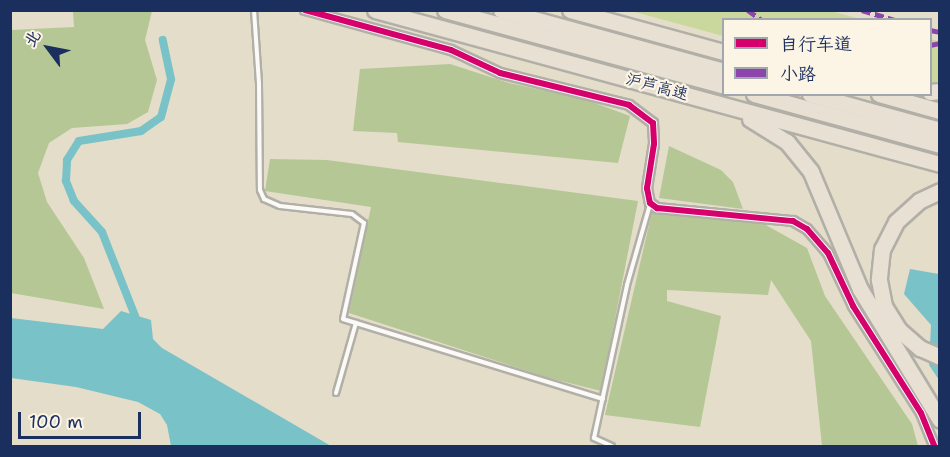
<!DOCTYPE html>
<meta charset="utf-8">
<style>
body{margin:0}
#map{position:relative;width:950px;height:457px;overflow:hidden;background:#e4ddca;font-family:"Shantell Sans","LXGW WenKai TC",sans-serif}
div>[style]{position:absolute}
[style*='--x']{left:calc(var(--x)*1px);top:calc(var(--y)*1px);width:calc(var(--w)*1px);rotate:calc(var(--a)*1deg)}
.green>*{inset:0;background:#cad89d}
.forest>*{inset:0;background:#b5c795}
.water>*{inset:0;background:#79c2c8}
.canal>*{height:8px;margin:-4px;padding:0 4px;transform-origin:4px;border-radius:4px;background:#79c2c8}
.roads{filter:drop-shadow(2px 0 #b1afa7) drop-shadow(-2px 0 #b1afa7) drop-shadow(0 2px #b1afa7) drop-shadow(0 -2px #b1afa7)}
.lane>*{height:4px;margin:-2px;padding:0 2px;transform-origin:2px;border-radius:2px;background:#fbfaf7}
.street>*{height:8px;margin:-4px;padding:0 4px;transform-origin:4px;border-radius:4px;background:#fbfaf7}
.highway>*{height:15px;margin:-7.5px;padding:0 7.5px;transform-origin:7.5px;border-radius:7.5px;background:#e7e0d3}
.quiet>*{height:4.5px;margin-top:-2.25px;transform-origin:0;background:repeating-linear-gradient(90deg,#8e44ad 0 9px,transparent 0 13.5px)}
.cycleway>*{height:6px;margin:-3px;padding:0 3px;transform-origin:3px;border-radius:3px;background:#d6006c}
span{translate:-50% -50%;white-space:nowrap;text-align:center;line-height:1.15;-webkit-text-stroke:4.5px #fcf5e5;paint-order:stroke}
.street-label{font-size:16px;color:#1b2f5e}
.frame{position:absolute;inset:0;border:12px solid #1b2f5e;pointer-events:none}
.legend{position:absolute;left:722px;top:18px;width:210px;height:78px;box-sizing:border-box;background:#fcf5e5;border:2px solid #a2a6af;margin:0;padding:8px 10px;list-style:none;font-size:18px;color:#1b2f5e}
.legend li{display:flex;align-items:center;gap:12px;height:30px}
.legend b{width:30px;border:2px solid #a2a6af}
.north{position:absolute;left:18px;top:18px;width:60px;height:60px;-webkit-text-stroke:4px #fcf5e5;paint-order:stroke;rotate:302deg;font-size:16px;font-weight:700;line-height:24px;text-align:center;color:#1b2f5e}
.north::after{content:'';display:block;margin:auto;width:21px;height:27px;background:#1b2f5e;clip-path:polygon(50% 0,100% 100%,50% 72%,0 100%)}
.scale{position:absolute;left:18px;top:412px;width:123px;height:27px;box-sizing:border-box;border:3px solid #1b2f5e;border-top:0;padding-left:8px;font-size:18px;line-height:21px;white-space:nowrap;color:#1b2f5e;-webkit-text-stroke:4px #fcf5e5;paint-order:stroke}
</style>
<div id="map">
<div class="green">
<div style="clip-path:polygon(827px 10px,860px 19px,724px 20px,723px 36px,631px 11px)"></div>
<div style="clip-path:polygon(930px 39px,939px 41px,939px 84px,931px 83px)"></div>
</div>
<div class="forest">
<div style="clip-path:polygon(73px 11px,152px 11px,145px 40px,157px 80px,148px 112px,127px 124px,72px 128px,49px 143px,38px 173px,47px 202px,84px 258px,104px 309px,11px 293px,11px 30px,74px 27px)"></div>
<div style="clip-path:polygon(450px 64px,509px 83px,584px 99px,630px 116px,618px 163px,398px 142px,397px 133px,353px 131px,360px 69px)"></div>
<div style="clip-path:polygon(669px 146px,721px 170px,733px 182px,743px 209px,659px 198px)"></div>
<div style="clip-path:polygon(270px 159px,327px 160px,638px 201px,601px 391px,549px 378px,349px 313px,371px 207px,265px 191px)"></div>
<div style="clip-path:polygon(652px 212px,764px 224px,807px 248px,825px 296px,912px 424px,918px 446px,822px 446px,811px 341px,771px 280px,768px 295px,667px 290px,667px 301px,721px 316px,700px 427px,605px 415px)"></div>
</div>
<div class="water">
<div style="clip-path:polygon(910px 269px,939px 274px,939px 380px,929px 365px,931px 325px,904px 294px)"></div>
<div style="clip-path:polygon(121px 311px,151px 320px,153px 339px,162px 348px,331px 446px,171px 446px,167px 425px,160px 414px,138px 402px,76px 387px,11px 378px,11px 318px,103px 329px)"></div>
</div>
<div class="canal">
<div style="--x:139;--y:326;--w:101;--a:-111.5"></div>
<div style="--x:102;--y:232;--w:42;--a:-132.1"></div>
<div style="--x:74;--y:201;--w:22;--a:-112"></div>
<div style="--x:66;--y:181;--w:21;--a:-87"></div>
<div style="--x:67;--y:160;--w:22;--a:-58"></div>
<div style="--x:79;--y:141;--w:63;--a:-9.2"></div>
<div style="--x:141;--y:131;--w:24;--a:-35"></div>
<div style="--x:161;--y:117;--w:39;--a:-75"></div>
<div style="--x:171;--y:79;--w:40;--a:-102"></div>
</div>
<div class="roads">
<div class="lane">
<div style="--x:254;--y:10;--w:74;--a:86.1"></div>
<div style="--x:259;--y:84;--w:106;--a:89.5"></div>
<div style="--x:260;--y:190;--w:10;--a:66"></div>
<div style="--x:264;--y:199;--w:17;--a:24"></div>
<div style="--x:280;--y:206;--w:72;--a:6.3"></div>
<div style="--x:352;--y:214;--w:15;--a:37"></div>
<div style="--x:364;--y:223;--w:98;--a:102.3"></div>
<div style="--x:343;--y:319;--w:272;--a:17.1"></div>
<div style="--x:336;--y:393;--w:73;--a:-74.1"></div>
<div style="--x:612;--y:446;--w:20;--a:-156"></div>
<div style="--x:594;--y:438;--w:157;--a:-77.8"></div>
<div style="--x:627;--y:285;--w:84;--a:-74.1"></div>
</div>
<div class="street">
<div style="--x:305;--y:10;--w:151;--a:15.3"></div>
<div style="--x:451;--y:50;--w:54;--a:25.1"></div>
<div style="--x:500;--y:73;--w:133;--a:13.9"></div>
<div style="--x:629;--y:105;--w:30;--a:37"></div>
<div style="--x:653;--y:123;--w:21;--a:87"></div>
<div style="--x:654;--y:144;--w:45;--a:99"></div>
<div style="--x:647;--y:188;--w:15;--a:79"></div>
<div style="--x:650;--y:203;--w:9;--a:36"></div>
<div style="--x:657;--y:208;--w:137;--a:5.5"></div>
<div style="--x:793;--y:221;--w:16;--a:30"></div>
<div style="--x:807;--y:229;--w:32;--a:49"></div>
<div style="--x:828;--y:253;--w:59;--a:64.7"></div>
<div style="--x:853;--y:306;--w:127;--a:57.6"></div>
<div style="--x:921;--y:413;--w:35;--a:68"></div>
</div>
<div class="highway">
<div style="--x:375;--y:10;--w:586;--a:15.25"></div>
<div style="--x:445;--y:10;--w:289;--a:15.2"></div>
<div style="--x:501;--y:10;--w:231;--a:15.3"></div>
<div style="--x:570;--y:10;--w:160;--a:15.3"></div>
<div style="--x:930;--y:92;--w:10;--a:-6"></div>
<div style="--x:754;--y:94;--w:193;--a:15.3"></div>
<div style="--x:810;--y:94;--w:135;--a:15.5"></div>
<div style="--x:879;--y:94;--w:63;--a:15.6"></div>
<div style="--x:750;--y:119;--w:44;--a:31.9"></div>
<div style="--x:787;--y:142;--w:38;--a:51"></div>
<div style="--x:811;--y:172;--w:127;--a:67.3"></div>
<div style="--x:860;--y:289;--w:153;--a:58.6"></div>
<div style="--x:940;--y:191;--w:23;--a:155"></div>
<div style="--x:919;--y:201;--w:31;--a:138"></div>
<div style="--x:896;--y:222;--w:30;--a:117"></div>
<div style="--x:882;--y:249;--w:31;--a:96"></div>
<div style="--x:879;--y:280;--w:26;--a:79"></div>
<div style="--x:884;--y:306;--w:28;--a:58"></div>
<div style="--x:899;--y:330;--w:28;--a:41"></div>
<div style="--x:920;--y:348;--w:22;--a:24"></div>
</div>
</div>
<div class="quiet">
<div style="--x:748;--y:10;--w:17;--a:36"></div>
<div style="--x:862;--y:10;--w:34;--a:17"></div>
<div style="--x:930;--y:30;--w:10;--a:11"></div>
<div style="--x:930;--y:45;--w:10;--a:-11"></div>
</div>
<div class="cycleway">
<div style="--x:305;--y:10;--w:151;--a:15.3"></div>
<div style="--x:451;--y:50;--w:54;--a:25.1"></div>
<div style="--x:500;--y:73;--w:133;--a:13.9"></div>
<div style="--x:629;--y:105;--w:30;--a:37"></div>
<div style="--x:653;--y:123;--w:21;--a:87"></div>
<div style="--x:654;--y:144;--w:45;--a:99"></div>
<div style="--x:647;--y:188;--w:15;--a:79"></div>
<div style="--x:650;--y:203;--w:9;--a:36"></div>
<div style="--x:657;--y:208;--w:137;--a:5.5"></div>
<div style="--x:793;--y:221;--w:16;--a:30"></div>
<div style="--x:807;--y:229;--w:32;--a:49"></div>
<div style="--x:828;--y:253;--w:59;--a:64.7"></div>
<div style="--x:853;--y:306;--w:127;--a:57.6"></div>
<div style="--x:921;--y:413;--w:35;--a:68"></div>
</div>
<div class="street-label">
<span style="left:657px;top:87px;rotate:15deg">沪芦高速</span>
</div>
<div class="frame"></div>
<ul class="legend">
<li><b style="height:8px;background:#d6006c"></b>自行车道</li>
<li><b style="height:8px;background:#8e44ad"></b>小路</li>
</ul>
<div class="north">北</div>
<div class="scale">100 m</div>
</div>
